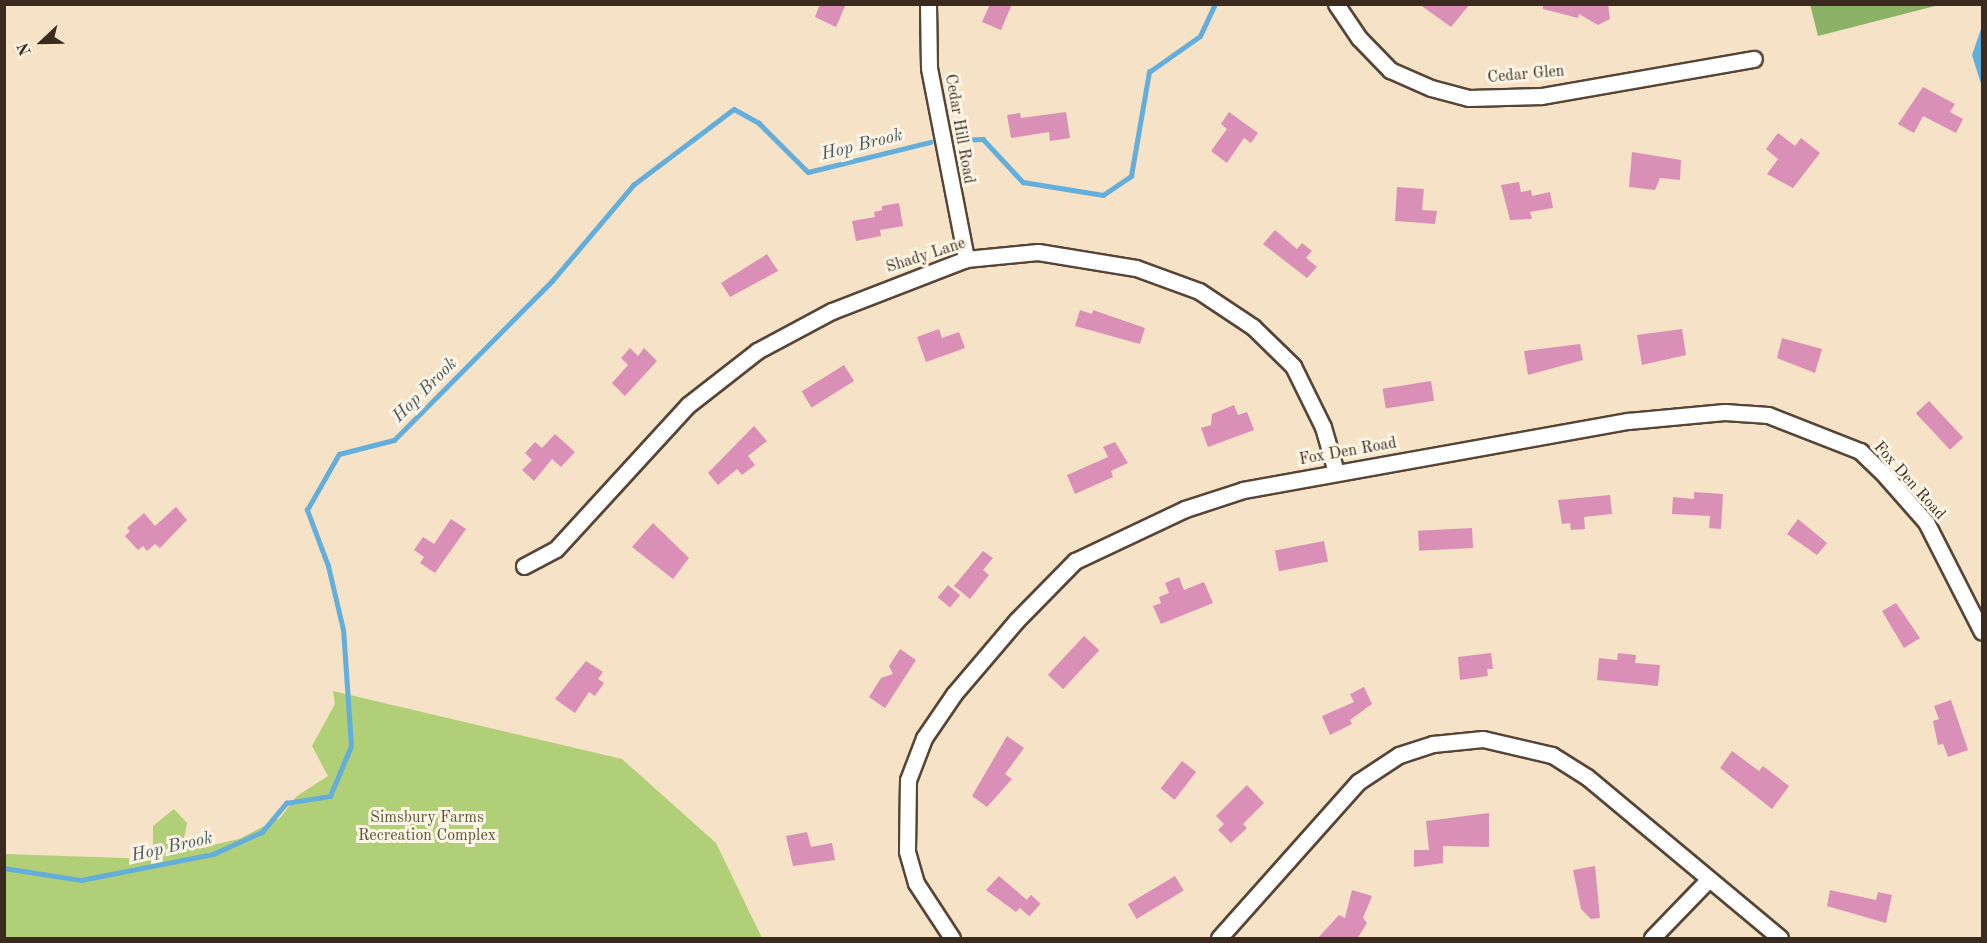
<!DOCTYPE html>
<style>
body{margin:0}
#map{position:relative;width:1987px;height:943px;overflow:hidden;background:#f6e2c6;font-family:"Old Standard TT",serif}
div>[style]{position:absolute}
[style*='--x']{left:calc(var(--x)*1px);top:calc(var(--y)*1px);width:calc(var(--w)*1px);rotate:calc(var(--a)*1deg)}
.green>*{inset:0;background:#b0cf76}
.forest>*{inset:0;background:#8cb267}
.water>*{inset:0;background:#63aedb}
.stream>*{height:4.5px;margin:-2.25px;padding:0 2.25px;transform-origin:2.25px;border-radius:2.25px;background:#63aedb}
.building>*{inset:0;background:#da8fb7;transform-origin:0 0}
.roads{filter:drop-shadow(2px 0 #574637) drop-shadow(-2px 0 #574637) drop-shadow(0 2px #574637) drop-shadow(0 -2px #574637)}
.minor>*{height:15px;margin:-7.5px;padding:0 7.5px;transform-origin:7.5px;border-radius:7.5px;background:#fff}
span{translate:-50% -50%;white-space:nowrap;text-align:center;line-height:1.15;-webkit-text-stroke:6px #fcf5e5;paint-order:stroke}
.street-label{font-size:16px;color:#3b2a1e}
.park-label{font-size:16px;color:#585334}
.water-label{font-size:18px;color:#495860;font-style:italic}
.frame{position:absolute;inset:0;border:6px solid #3b2a1e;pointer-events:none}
.north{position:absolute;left:12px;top:12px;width:60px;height:60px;-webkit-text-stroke:4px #fcf5e5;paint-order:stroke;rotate:248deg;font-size:16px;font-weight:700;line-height:24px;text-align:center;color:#3b2a1e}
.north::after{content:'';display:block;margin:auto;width:21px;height:27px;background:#3b2a1e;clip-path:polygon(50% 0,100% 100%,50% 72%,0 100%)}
</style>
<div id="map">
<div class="green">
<div style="clip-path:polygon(333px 691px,622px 759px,716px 843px,762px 938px,5px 938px,5px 854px,153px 859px,153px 826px,174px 809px,187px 823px,184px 838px,194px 849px,239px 839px,280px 818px,297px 796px,328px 776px,312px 746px,335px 704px)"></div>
</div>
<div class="forest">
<div style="clip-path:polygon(1810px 4px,1939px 4px,1939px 5px,1818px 36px)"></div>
</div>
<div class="water">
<div style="clip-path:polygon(1982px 26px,1982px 87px,1972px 55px)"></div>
</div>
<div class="stream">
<div style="--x:957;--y:140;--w:26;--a:-2"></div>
<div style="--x:983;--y:139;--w:59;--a:47.1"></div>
<div style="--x:1023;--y:182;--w:81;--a:9.2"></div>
<div style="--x:1103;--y:195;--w:34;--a:-34"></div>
<div style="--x:1131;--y:176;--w:106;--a:-80.2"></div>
<div style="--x:1149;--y:72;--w:62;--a:-35.2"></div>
<div style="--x:1200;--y:36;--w:35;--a:-65"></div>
<div style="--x:4;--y:868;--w:78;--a:8.9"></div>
<div style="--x:81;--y:880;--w:135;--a:-11.1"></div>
<div style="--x:213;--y:854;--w:54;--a:-24.2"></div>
<div style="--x:262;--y:832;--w:38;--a:-50"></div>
<div style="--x:286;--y:803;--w:45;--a:-9"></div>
<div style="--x:330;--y:796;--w:54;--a:-67.2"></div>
<div style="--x:351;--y:746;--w:116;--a:-93.9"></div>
<div style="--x:343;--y:630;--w:66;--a:-103.2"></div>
<div style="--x:328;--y:566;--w:60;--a:-110.6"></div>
<div style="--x:307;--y:510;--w:64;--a:-60.3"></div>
<div style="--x:339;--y:454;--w:57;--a:-14.3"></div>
<div style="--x:394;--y:440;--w:224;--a:-45.2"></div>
<div style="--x:552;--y:281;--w:126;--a:-49.8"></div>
<div style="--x:633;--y:185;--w:126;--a:-37"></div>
<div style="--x:734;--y:109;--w:29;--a:29"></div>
<div style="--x:759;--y:123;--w:69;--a:45"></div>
<div style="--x:808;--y:172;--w:126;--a:-13.8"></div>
</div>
<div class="building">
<div style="clip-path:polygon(820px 4px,846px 4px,836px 27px,815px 17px)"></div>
<div style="clip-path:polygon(990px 4px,1012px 4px,1001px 30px,982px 22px)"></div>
<div style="clip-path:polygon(1419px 4px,1470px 4px,1451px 27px)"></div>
<div style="clip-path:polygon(1543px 4px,1608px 4px,1610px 19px,1598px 25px,1579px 14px,1578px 18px,1543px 9px)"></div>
<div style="clip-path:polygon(1923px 87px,1955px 104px,1950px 112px,1963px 119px,1956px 133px,1923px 116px,1914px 133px,1898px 124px)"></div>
<div style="clip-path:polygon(1066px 112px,1070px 138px,1050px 141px,1049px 132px,1011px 138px,1007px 115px,1020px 113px,1021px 118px)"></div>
<div style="clip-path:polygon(1229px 112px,1258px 133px,1251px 143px,1244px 138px,1227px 163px,1211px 151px,1227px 129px,1221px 124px)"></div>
<div style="clip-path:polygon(1778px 133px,1795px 146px,1801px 138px,1820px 153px,1793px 188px,1767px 174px,1778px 159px,1766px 149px)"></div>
<div style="clip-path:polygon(1632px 152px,1681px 160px,1680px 180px,1660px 178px,1655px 190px,1629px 187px)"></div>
<div style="clip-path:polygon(1519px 182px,1521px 192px,1531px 190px,1532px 196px,1550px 192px,1553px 208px,1530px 212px,1532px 219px,1510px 220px,1501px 185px)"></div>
<div style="clip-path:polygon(1397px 187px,1424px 189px,1422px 210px,1437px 211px,1435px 224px,1395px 221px)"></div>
<div style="clip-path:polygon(899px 203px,903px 226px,880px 230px,881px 236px,856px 241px,852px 221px,875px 217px,874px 212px,882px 210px,882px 206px)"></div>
<div style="clip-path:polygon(1275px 230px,1297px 249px,1302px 243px,1312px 251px,1306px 258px,1317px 267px,1307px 278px,1263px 244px)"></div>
<div style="clip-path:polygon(767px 254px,778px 271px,730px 297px,721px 283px)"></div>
<div style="clip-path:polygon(1080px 310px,1092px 314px,1093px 310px,1145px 328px,1140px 344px,1075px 326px)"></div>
<div style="clip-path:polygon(939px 329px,942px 338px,959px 332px,965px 348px,926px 362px,917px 337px)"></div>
<div style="clip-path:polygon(1682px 329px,1686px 355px,1642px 365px,1637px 335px)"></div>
<div style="clip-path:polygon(1782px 338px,1822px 349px,1815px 373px,1777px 358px)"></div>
<div style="clip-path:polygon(1580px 344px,1583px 360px,1528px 375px,1524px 351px)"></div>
<div style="clip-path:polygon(630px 348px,638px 356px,644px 348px,657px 361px,625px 396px,612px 383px,628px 365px,621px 358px)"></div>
<div style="left:844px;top:365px;width:19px;height:50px;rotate:58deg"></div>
<div style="left:1431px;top:381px;width:20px;height:49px;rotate:81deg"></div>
<div style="left:1929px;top:401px;width:50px;height:18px;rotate:47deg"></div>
<div style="clip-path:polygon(1234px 405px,1238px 415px,1247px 412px,1254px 430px,1208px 447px,1201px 428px,1211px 425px,1212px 414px)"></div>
<div style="clip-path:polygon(754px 426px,767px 441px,748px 456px,755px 465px,742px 475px,737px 469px,718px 485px,708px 473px)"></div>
<div style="clip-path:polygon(555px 434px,575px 452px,561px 467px,552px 459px,534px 481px,522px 470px,532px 460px,525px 453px,535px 442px,542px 448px)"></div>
<div style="clip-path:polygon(1115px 442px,1128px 463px,1111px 471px,1113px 477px,1075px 494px,1067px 475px,1108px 457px,1103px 447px)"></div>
<div style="clip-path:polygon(1694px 492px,1723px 494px,1721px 529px,1709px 528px,1710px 516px,1672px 514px,1673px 497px,1694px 499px)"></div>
<div style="clip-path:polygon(1610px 495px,1612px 514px,1584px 517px,1585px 529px,1571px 530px,1570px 523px,1562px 524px,1558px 500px)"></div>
<div style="clip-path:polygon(176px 507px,187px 520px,160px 548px,155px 544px,147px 551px,143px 546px,138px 550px,125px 536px,130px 531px,127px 528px,144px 513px,155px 526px)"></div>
<div style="clip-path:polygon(451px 519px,466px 529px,435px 573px,420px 563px,424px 557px,414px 550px,423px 537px,434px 544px)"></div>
<div style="clip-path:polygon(1798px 519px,1827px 543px,1817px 555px,1787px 534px)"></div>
<div style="clip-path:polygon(653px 523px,689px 558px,673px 579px,632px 547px)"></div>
<div style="left:1472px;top:528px;width:20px;height:54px;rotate:87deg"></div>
<div style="left:1324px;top:541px;width:21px;height:50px;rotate:79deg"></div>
<div style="clip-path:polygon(983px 551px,993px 558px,983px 570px,989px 575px,970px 599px,954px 586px)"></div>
<div style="clip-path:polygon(1179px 577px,1184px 590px,1204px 582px,1213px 603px,1161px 624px,1153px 606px,1161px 603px,1159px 597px,1169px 593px,1165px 583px)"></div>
<div style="left:948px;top:585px;width:16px;height:16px;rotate:40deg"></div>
<div style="clip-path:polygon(1896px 603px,1920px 638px,1904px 648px,1882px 611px)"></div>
<div style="left:1084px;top:636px;width:21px;height:53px;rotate:43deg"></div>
<div style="clip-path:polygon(900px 649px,916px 660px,885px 708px,869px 697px,881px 678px,893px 674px,889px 666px)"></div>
<div style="clip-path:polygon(1491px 653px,1493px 669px,1487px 669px,1488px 676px,1460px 680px,1458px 657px)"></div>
<div style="clip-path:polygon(1618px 653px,1636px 655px,1635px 663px,1660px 665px,1658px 686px,1597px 680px,1599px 658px,1617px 660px)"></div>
<div style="clip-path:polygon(586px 661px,603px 672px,598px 679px,604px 683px,595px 696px,589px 692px,575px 713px,555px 699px)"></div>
<div style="clip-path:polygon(1364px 687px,1372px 704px,1350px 720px,1352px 724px,1330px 735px,1322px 716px,1354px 702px,1350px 694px)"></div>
<div style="clip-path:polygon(1951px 700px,1968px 750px,1948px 757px,1943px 744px,1938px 745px,1933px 721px,1939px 719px,1934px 706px)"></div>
<div style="clip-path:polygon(1007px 736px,1024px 748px,1005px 774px,1012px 779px,987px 807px,972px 796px)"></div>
<div style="clip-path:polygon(1732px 751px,1759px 771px,1763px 766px,1789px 786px,1772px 809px,1720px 768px)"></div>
<div style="left:1182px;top:761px;width:18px;height:35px;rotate:38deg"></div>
<div style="clip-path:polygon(1247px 785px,1264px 803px,1243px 824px,1247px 828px,1231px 843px,1218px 830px,1224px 824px,1216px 816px)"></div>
<div style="clip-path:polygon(1489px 813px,1489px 847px,1443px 846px,1443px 863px,1414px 867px,1414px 850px,1429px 850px,1426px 821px)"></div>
<div style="clip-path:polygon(807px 832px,811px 847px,832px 843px,835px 860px,793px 866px,786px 836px)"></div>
<div style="clip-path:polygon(1595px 866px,1600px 918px,1591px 919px,1581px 909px,1573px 870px)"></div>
<div style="clip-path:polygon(999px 876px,1027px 900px,1016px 912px,986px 890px)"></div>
<div style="left:1175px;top:876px;width:17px;height:55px;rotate:59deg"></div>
<div style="clip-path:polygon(1352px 890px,1372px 896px,1363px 918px,1367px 923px,1357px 939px,1317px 939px,1339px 915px,1345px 918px)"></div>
<div style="clip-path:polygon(1830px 890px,1876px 900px,1878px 892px,1892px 895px,1886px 923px,1827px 906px)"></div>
<div style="left:1031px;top:895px;width:13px;height:17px;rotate:42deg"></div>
</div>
<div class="roads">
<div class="minor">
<div style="--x:928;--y:4;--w:64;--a:89.1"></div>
<div style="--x:929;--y:68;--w:195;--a:79"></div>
<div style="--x:1336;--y:4;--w:41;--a:55.9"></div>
<div style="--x:1359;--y:38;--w:45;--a:45.9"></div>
<div style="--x:1390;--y:70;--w:45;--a:23.7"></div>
<div style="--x:1431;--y:88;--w:39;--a:15"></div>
<div style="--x:1469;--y:98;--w:72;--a:-1.6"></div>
<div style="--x:1541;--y:96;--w:216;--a:-9.9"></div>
<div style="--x:524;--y:566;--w:36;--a:-28"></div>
<div style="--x:556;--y:549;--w:195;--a:-47.5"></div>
<div style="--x:688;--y:405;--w:88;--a:-38"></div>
<div style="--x:757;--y:351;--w:85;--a:-28.1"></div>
<div style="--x:832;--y:311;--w:144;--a:-21.2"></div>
<div style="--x:966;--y:259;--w:72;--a:-5.6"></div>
<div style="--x:1038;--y:252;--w:99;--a:9.3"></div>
<div style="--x:1136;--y:268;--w:67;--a:20.1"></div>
<div style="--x:1199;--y:291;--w:65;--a:33.7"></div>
<div style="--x:1253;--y:327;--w:56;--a:44.3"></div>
<div style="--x:1293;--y:366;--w:68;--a:63.8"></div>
<div style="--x:1323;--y:427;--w:47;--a:73.9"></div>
<div style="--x:952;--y:938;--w:66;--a:-123.2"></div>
<div style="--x:916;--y:883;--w:33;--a:-106"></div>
<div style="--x:907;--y:851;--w:71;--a:-89.2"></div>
<div style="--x:908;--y:780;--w:45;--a:-69.1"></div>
<div style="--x:924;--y:738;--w:53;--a:-55.7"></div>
<div style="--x:954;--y:694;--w:97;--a:-49.6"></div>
<div style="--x:1017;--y:620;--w:83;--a:-45.5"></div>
<div style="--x:1075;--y:561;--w:122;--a:-25.3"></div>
<div style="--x:1185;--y:509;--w:61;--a:-18.1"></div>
<div style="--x:1243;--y:490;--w:391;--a:-10.2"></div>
<div style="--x:1628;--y:421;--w:97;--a:-5.3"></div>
<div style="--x:1725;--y:412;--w:43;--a:4"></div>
<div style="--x:1768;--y:415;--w:99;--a:21.4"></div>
<div style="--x:1860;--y:451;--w:30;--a:44"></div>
<div style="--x:1882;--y:472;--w:67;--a:48.7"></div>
<div style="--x:1926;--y:522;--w:123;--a:63"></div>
<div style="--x:1219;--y:938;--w:209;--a:-48.3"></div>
<div style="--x:1358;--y:782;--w:49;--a:-33.4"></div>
<div style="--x:1399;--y:755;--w:36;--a:-18"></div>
<div style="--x:1433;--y:744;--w:50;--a:-5.7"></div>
<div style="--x:1483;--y:739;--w:71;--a:13.1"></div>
<div style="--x:1552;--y:755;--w:41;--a:32.2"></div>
<div style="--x:1587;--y:777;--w:251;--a:39.8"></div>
<div style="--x:1652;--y:938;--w:81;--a:-46"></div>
</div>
</div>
<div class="street-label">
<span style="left:1526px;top:75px;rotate:-5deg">Cedar Glen</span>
<span style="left:959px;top:129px;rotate:80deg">Cedar Hill Road</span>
<span style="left:926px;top:256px;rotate:-18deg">Shady Lane</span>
<span style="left:1348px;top:452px;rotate:-10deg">Fox Den Road</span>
<span style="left:1909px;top:481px;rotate:48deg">Fox Den Road</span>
</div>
<div class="park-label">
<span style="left:427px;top:827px">Simsbury Farms<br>Recreation Complex</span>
</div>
<div class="water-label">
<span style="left:862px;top:145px;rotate:-14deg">Hop Brook</span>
<span style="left:425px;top:390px;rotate:-45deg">Hop Brook</span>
<span style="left:172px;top:847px;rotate:-13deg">Hop Brook</span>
</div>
<div class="frame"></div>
<div class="north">N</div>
</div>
